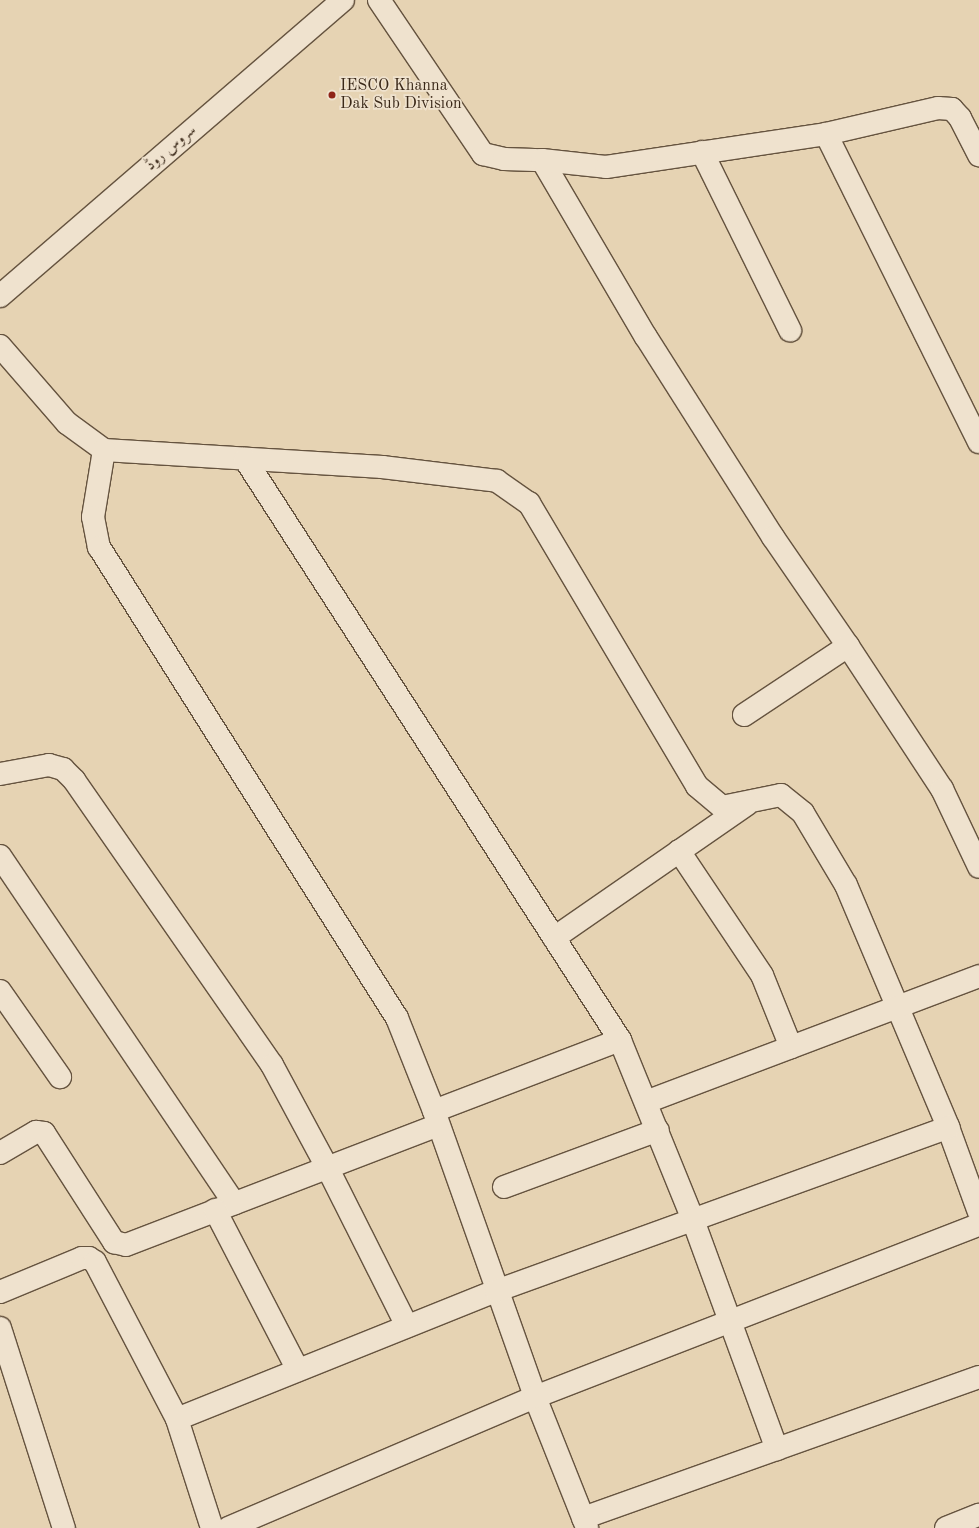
<!DOCTYPE html>
<meta charset="utf-8">
<style>
body{margin:0}
#map{position:relative;width:979px;height:1528px;overflow:hidden;background:#e6d3b3;font-family:"Old Standard TT",Amiri,serif}
div>[style]{position:absolute}
[style*='--x']{left:calc(var(--x)*1px);top:calc(var(--y)*1px);width:calc(var(--w)*1px);rotate:calc(var(--a)*1deg)}
.roads{filter:drop-shadow(1px 0 #65533f) drop-shadow(-1px 0 #65533f) drop-shadow(0 1px #65533f) drop-shadow(0 -1px #65533f)}
.street>*{height:22px;margin:-11px;padding:0 11px;transform-origin:11px;border-radius:11px;background:#efe2ce}
.secondary>*{height:22px;margin:-11px;padding:0 11px;transform-origin:11px;border-radius:11px;background:#efe2ce}
.dots>*{width:11px;height:11px;translate:-50% -50%;box-sizing:border-box;border:2px solid #efe2ce;border-radius:50%}
span{translate:-50% -50%;white-space:nowrap;text-align:center;line-height:1.15;-webkit-text-stroke:3.5px #efe2ce;paint-order:stroke}
.poi-label{font-size:16px;color:#3a2818}
.left{translate:0 -50%;text-align:left}
.street-label{font-size:16px;color:#3a2818}
</style>
<div id="map">
<div class="roads">
<div class="street">
<div style="--x:379;--y:0;--w:186;--a:56"></div>
<div style="--x:483;--y:154;--w:22;--a:13"></div>
<div style="--x:504;--y:159;--w:38;--a:2"></div>
<div style="--x:542;--y:160;--w:205;--a:59.6"></div>
<div style="--x:646;--y:337;--w:237;--a:57.6"></div>
<div style="--x:773;--y:537;--w:132;--a:55.5"></div>
<div style="--x:848;--y:646;--w:171;--a:56.7"></div>
<div style="--x:942;--y:789;--w:86;--a:64.6"></div>
<div style="--x:826;--y:134;--w:344;--a:63.6"></div>
<div style="--x:702;--y:152;--w:199;--a:63.7"></div>
<div style="--x:542;--y:160;--w:64;--a:6.2"></div>
<div style="--x:606;--y:167;--w:222;--a:-8.5"></div>
<div style="--x:826;--y:134;--w:115;--a:-13.1"></div>
<div style="--x:938;--y:108;--w:14;--a:4"></div>
<div style="--x:952;--y:109;--w:12;--a:48"></div>
<div style="--x:960;--y:118;--w:42;--a:62.8"></div>
<div style="--x:0;--y:346;--w:102;--a:49"></div>
<div style="--x:67;--y:423;--w:46;--a:36.1"></div>
<div style="--x:104;--y:450;--w:279;--a:3.5"></div>
<div style="--x:382;--y:467;--w:116;--a:6.9"></div>
<div style="--x:497;--y:481;--w:39;--a:35"></div>
<div style="--x:529;--y:503;--w:329;--a:59.3"></div>
<div style="--x:697;--y:786;--w:33;--a:40"></div>
<div style="--x:722;--y:807;--w:60;--a:-11.5"></div>
<div style="--x:781;--y:795;--w:28;--a:39"></div>
<div style="--x:803;--y:813;--w:84;--a:59.2"></div>
<div style="--x:846;--y:885;--w:263;--a:67.1"></div>
<div style="--x:948;--y:1127;--w:90;--a:70"></div>
<div style="--x:104;--y:450;--w:68;--a:99.3"></div>
<div style="--x:93;--y:517;--w:31;--a:79"></div>
<div style="--x:99;--y:547;--w:557;--a:57.68"></div>
<div style="--x:397;--y:1018;--w:100;--a:68.3"></div>
<div style="--x:434;--y:1111;--w:303;--a:70.5"></div>
<div style="--x:535;--y:1397;--w:141;--a:68.3"></div>
<div style="--x:245;--y:459;--w:692;--a:57.16"></div>
<div style="--x:620;--y:1040;--w:194;--a:67.9"></div>
<div style="--x:693;--y:1220;--w:244;--a:69.9"></div>
<div style="--x:744;--y:715;--w:125;--a:-33.6"></div>
<div style="--x:0;--y:774;--w:50;--a:-10.4"></div>
<div style="--x:49;--y:765;--w:15;--a:16"></div>
<div style="--x:63;--y:769;--w:16;--a:45"></div>
<div style="--x:74;--y:780;--w:347;--a:55.2"></div>
<div style="--x:272;--y:1065;--w:116;--a:61.7"></div>
<div style="--x:327;--y:1167;--w:178;--a:63.3"></div>
<div style="--x:679;--y:851;--w:149;--a:56.2"></div>
<div style="--x:762;--y:975;--w:78;--a:68.1"></div>
<div style="--x:0;--y:856;--w:419;--a:56"></div>
<div style="--x:554;--y:938;--w:234;--a:-34.7"></div>
<div style="--x:0;--y:991;--w:105;--a:55.1"></div>
<div style="--x:646;--y:1102;--w:356;--a:-20.7"></div>
<div style="--x:434;--y:1111;--w:199;--a:-20.9"></div>
<div style="--x:0;--y:1153;--w:42;--a:-30.3"></div>
<div style="--x:36;--y:1132;--w:8;--a:7"></div>
<div style="--x:44;--y:1133;--w:130;--a:57.3"></div>
<div style="--x:114;--y:1242;--w:12;--a:14"></div>
<div style="--x:126;--y:1245;--w:334;--a:-21"></div>
<div style="--x:504;--y:1187;--w:164;--a:-20.3"></div>
<div style="--x:215;--y:1210;--w:180;--a:62.6"></div>
<div style="--x:0;--y:1292;--w:89;--a:-22.5"></div>
<div style="--x:82;--y:1258;--w:7;--a:0"></div>
<div style="--x:89;--y:1258;--w:7;--a:34"></div>
<div style="--x:95;--y:1262;--w:177;--a:62.4"></div>
<div style="--x:177;--y:1419;--w:114;--a:72.2"></div>
<div style="--x:0;--y:1328;--w:210;--a:72.3"></div>
<div style="--x:177;--y:1419;--w:344;--a:-21.9"></div>
<div style="--x:496;--y:1291;--w:481;--a:-19.9"></div>
<div style="--x:583;--y:1518;--w:420;--a:-19.6"></div>
<div style="--x:228;--y:1528;--w:334;--a:-23.1"></div>
<div style="--x:535;--y:1397;--w:476;--a:-21.2"></div>
<div style="--x:946;--y:1528;--w:35;--a:-22"></div>
</div>
<div class="secondary">
<div style="--x:0;--y:296;--w:453;--a:-40.8"></div>
</div>
</div>
<div class="dots">
<div style="left:332px;top:95px;background:#8f2418"></div>
</div>
<div class="poi-label">
<span class="left" style="left:340px;top:95px">IESCO Khanna<br>Dak Sub Division</span>
</div>
<div class="street-label">
<span style="left:171px;top:148px;rotate:-41deg">سروس روڈ</span>
</div>
</div>
